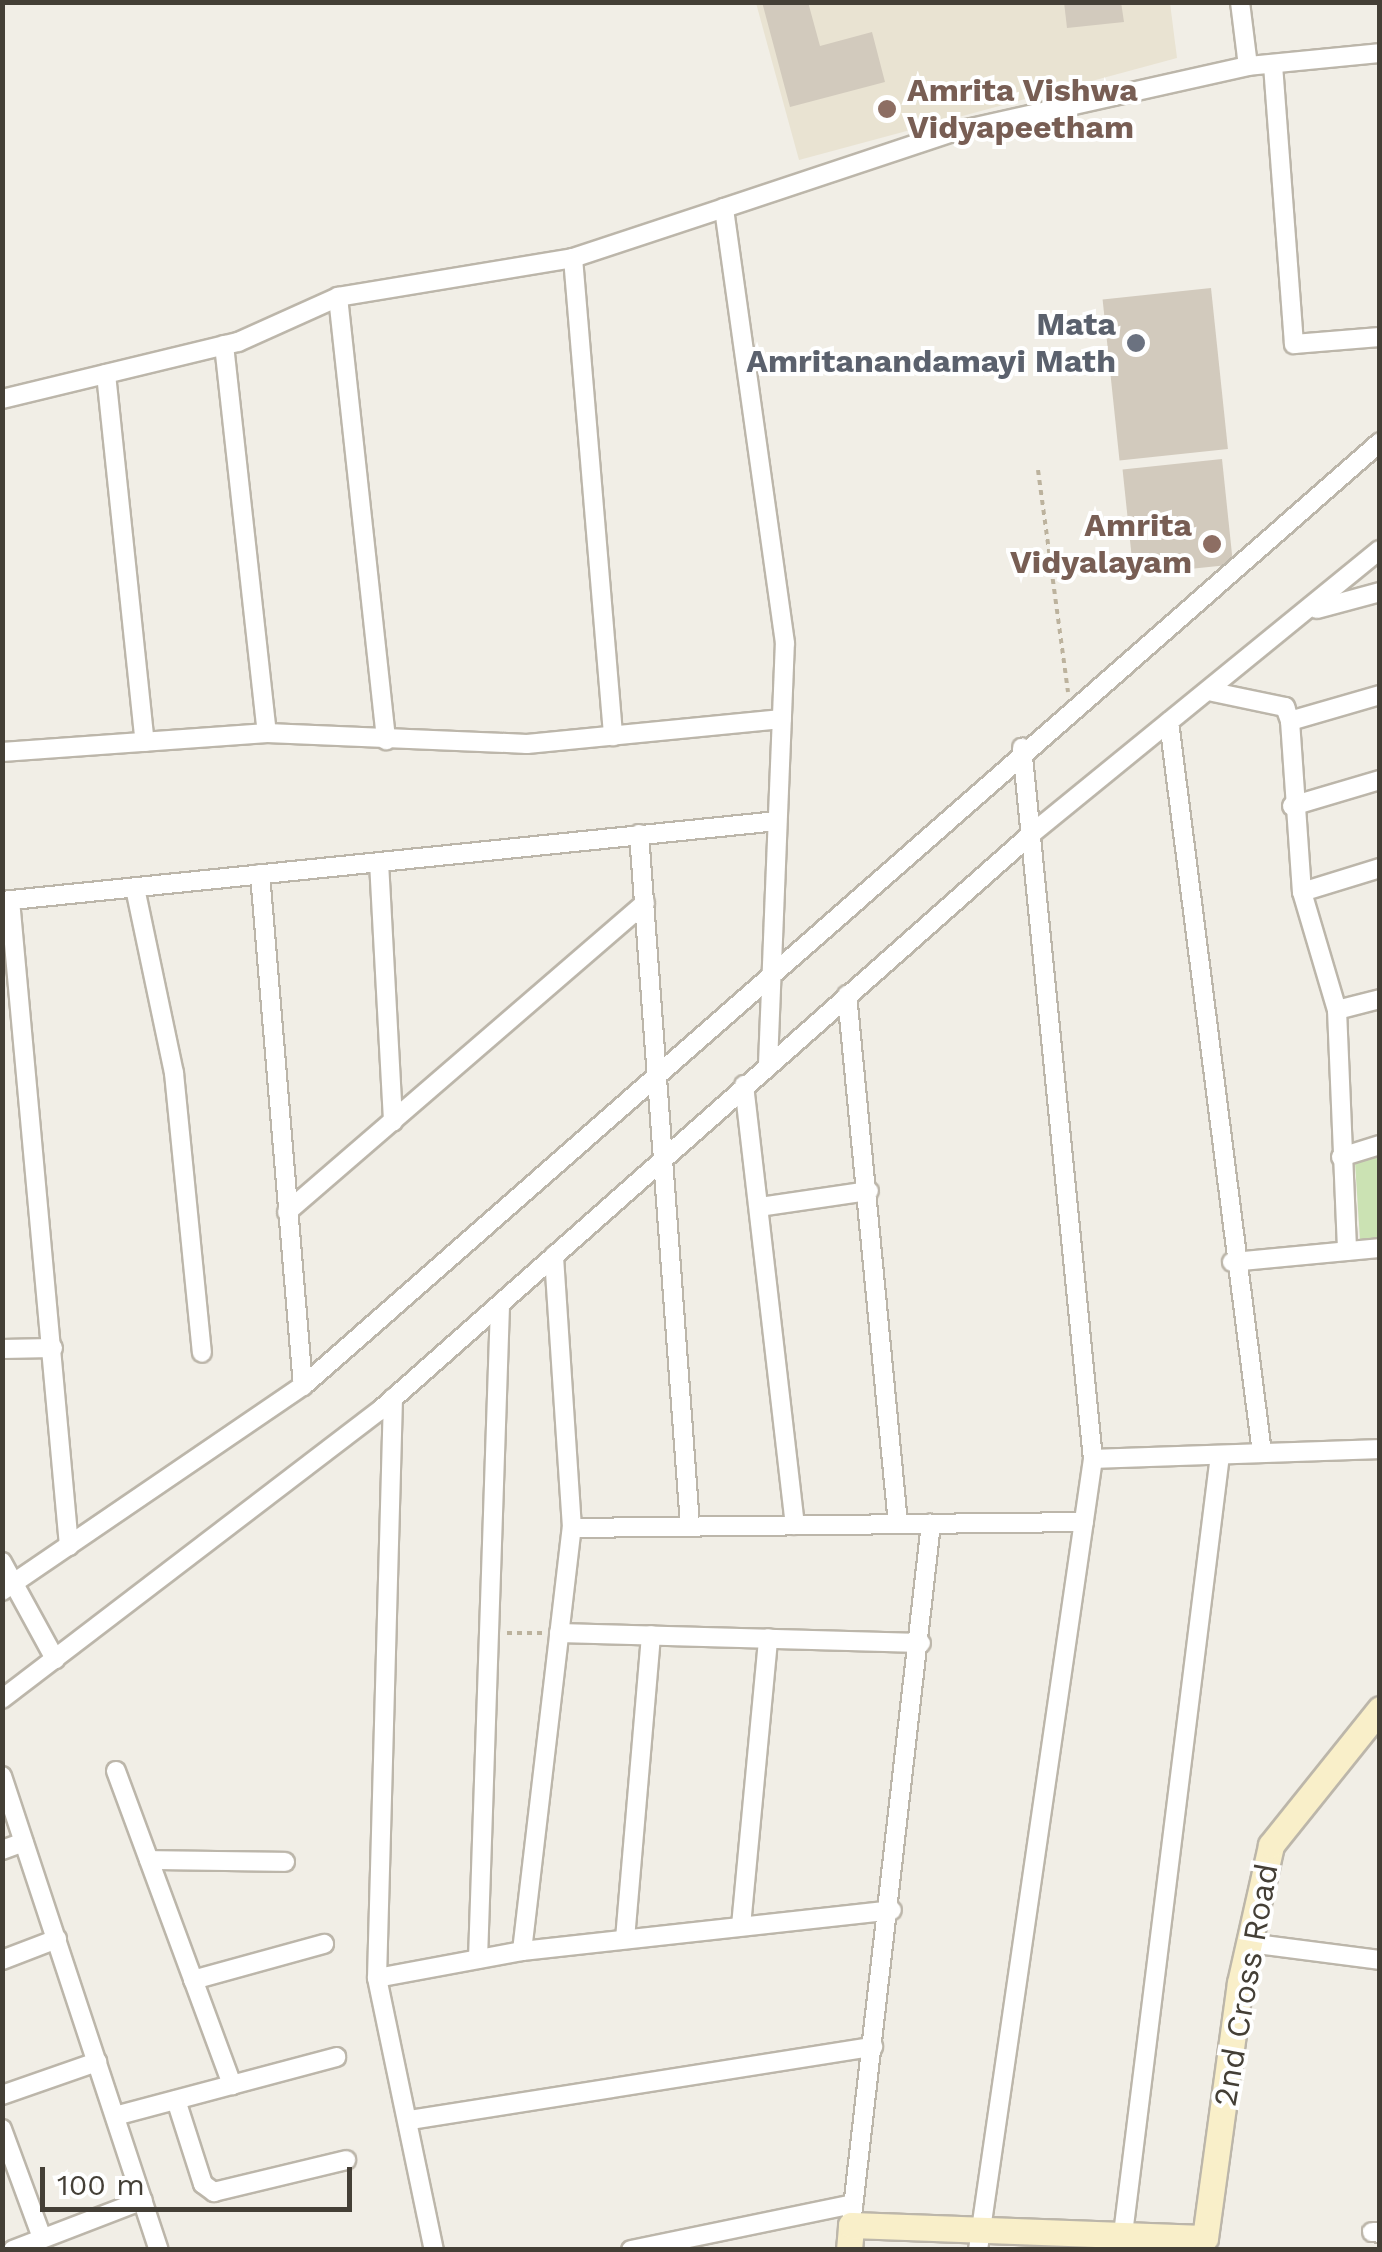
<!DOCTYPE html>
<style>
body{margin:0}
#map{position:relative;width:1382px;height:2252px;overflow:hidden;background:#f1eee6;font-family:"Work Sans",sans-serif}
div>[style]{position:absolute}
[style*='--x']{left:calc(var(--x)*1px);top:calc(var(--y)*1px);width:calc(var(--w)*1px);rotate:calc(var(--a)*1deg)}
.education>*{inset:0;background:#e9e3d2}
.green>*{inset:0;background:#cbe2b3}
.building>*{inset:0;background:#d2cabd;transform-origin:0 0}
.path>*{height:4px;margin-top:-2px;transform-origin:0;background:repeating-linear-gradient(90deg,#bcb29d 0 5px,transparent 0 10px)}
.roads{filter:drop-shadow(2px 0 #bcb6aa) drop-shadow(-2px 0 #bcb6aa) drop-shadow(0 2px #bcb6aa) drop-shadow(0 -2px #bcb6aa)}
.street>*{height:18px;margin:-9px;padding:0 9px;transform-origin:9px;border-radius:9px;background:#fff}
.secondary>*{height:25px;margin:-12.5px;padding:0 12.5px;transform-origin:12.5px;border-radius:12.5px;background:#f9efc9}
.dots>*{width:28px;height:28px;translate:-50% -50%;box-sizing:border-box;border:5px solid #fff;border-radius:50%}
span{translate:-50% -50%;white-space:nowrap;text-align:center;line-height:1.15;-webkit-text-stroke:8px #fff;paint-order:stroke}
.education-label{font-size:32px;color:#785e54;font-weight:700}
.left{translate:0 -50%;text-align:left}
.right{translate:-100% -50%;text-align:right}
.worship-label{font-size:32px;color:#5b616d;font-weight:700}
.street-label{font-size:32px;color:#443f36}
.frame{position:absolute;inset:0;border:5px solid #443f36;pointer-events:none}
.scale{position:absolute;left:40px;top:2167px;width:312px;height:45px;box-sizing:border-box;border:5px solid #443f36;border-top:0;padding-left:12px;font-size:30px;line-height:35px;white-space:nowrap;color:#443f36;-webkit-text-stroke:8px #fff;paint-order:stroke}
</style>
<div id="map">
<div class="education">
<div style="clip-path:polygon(756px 3px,1170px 3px,1177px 58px,799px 160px)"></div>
</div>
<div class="green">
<div style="clip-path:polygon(1379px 1155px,1379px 1237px,1360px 1240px,1355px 1162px)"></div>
</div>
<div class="building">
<div style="clip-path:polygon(762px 2px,808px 2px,820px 46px,872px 32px,885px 82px,790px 107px)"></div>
<div style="clip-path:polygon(1064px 2px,1121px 2px,1124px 22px,1067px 28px)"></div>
<div style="left:1211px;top:288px;width:162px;height:109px;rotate:84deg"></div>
<div style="left:1222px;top:459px;width:106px;height:100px;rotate:84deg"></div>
</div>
<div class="path">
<div style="--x:1038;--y:470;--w:224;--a:82.3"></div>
<div style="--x:507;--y:1633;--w:35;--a:0"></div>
</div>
<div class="roads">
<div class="street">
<div style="--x:1240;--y:2;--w:64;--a:82.9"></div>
<div style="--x:1273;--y:65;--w:280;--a:85.7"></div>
<div style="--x:1294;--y:344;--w:86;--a:-4.7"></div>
<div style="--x:573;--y:258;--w:480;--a:85.2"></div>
<div style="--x:338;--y:297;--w:446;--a:83.8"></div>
<div style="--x:224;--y:345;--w:390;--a:83.7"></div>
<div style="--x:106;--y:374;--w:370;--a:84"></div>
<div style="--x:2;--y:399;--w:243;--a:-13.6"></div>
<div style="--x:238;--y:342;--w:110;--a:-24.2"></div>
<div style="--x:338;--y:297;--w:238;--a:-9.4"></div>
<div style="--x:573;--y:258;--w:159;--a:-18.3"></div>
<div style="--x:1317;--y:609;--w:65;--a:-15.1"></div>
<div style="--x:1213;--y:692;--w:74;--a:11.8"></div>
<div style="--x:1285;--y:707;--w:15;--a:70"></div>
<div style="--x:1290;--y:721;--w:171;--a:86"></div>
<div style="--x:1302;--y:892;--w:123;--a:73.5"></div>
<div style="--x:1337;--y:1010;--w:241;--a:87.6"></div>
<div style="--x:1290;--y:721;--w:94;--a:-16.1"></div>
<div style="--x:1169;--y:722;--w:737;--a:82.75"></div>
<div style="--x:2;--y:752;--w:266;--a:-4.1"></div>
<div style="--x:267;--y:733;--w:260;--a:2.4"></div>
<div style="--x:527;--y:744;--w:256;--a:-5.6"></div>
<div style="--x:1292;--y:806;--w:92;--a:-16.5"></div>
<div style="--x:639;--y:834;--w:694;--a:85.78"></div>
<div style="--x:379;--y:862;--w:260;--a:86.9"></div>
<div style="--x:260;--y:874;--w:514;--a:85.2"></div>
<div style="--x:135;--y:888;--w:189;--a:78.1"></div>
<div style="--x:174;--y:1073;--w:281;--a:84.3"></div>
<div style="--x:1302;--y:892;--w:82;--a:-17.1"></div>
<div style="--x:10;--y:900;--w:649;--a:84.78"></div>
<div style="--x:2;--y:901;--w:779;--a:-5.89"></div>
<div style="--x:847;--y:995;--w:531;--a:84.49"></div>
<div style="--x:1337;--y:1010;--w:44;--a:-14.3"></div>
<div style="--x:768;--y:1064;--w:421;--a:-87.7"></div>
<div style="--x:785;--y:643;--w:439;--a:-98"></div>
<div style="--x:724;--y:208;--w:241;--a:-18.4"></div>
<div style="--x:953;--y:132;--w:302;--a:-12.6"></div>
<div style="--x:1248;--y:66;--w:133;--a:-5.6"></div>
<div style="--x:744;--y:1085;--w:443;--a:83.4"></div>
<div style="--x:1341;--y:1157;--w:41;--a:-17.1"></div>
<div style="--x:759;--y:1207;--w:111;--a:-8.3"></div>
<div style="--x:287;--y:1212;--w:473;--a:-40.8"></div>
<div style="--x:1232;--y:1262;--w:149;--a:-5.4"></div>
<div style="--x:2;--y:1349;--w:51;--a:-1.1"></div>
<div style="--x:393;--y:1398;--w:580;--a:91.58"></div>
<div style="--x:377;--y:1978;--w:278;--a:78.2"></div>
<div style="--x:1093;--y:1459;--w:287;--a:-2"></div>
<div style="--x:572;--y:1528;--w:512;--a:-0.67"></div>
<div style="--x:2;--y:1562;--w:111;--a:61.3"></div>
<div style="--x:2;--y:1591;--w:364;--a:-34.3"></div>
<div style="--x:303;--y:1386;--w:1432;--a:-41.23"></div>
<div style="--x:559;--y:1633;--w:362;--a:1.6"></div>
<div style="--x:2;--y:1699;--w:474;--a:-37.4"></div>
<div style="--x:379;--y:1411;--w:869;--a:-41.5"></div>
<div style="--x:1030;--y:835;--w:451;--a:-39.2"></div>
<div style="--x:116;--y:1771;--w:335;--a:69.7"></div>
<div style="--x:2;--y:1776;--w:499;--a:71.7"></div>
<div style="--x:2;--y:1850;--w:23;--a:-20"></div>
<div style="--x:149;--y:1860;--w:136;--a:0.8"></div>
<div style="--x:741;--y:1926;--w:289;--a:-84.6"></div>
<div style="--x:625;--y:1939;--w:305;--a:-85.1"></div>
<div style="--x:1249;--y:1943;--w:132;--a:7.4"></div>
<div style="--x:522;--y:1951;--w:426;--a:-83.3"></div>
<div style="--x:572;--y:1528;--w:273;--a:-93.8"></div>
<div style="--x:478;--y:1959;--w:653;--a:-88.07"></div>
<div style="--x:2;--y:1960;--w:59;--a:-20.9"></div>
<div style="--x:377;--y:1978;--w:147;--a:-10.5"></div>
<div style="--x:522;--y:1951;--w:372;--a:-6.3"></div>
<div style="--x:193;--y:1980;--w:136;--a:-15.4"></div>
<div style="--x:2;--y:2095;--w:101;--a:-19.2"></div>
<div style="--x:176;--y:2100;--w:88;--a:72.2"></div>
<div style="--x:203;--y:2184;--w:14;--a:36"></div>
<div style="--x:214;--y:2192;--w:136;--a:-13.6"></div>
<div style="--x:115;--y:2116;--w:229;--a:-14.9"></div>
<div style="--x:410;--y:2120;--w:469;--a:-9"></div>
<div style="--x:2;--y:2129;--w:116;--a:69.8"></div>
<div style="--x:851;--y:2225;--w:706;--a:-83.49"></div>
<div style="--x:1372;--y:2232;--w:8;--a:7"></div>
<div style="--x:1122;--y:2242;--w:793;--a:-82.9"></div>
<div style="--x:13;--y:2250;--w:139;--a:-21"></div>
<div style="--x:631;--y:2250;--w:227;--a:-11.7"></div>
<div style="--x:978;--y:2250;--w:799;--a:-81.73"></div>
<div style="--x:1093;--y:1459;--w:715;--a:-95.7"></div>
</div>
<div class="secondary">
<div style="--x:849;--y:2250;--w:25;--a:-85"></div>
<div style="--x:851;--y:2225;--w:354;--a:2.1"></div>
<div style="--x:1205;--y:2238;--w:257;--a:-82.2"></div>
<div style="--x:1240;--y:1983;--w:141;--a:-77.3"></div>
<div style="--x:1271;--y:1845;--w:174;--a:-51.3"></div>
</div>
</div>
<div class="dots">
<div style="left:887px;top:109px;background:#8d6e63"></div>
<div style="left:1136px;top:343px;background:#6b7280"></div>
<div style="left:1212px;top:544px;background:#8d6e63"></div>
</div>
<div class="education-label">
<span class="left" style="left:907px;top:109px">Amrita Vishwa<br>Vidyapeetham</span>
<span class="right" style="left:1192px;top:544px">Amrita<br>Vidyalayam</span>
</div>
<div class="worship-label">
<span class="right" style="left:1116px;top:343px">Mata<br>Amritanandamayi Math</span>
</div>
<div class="street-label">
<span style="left:1246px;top:1985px;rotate:-80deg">2nd Cross Road</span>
</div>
<div class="frame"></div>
<div class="scale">100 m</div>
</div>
